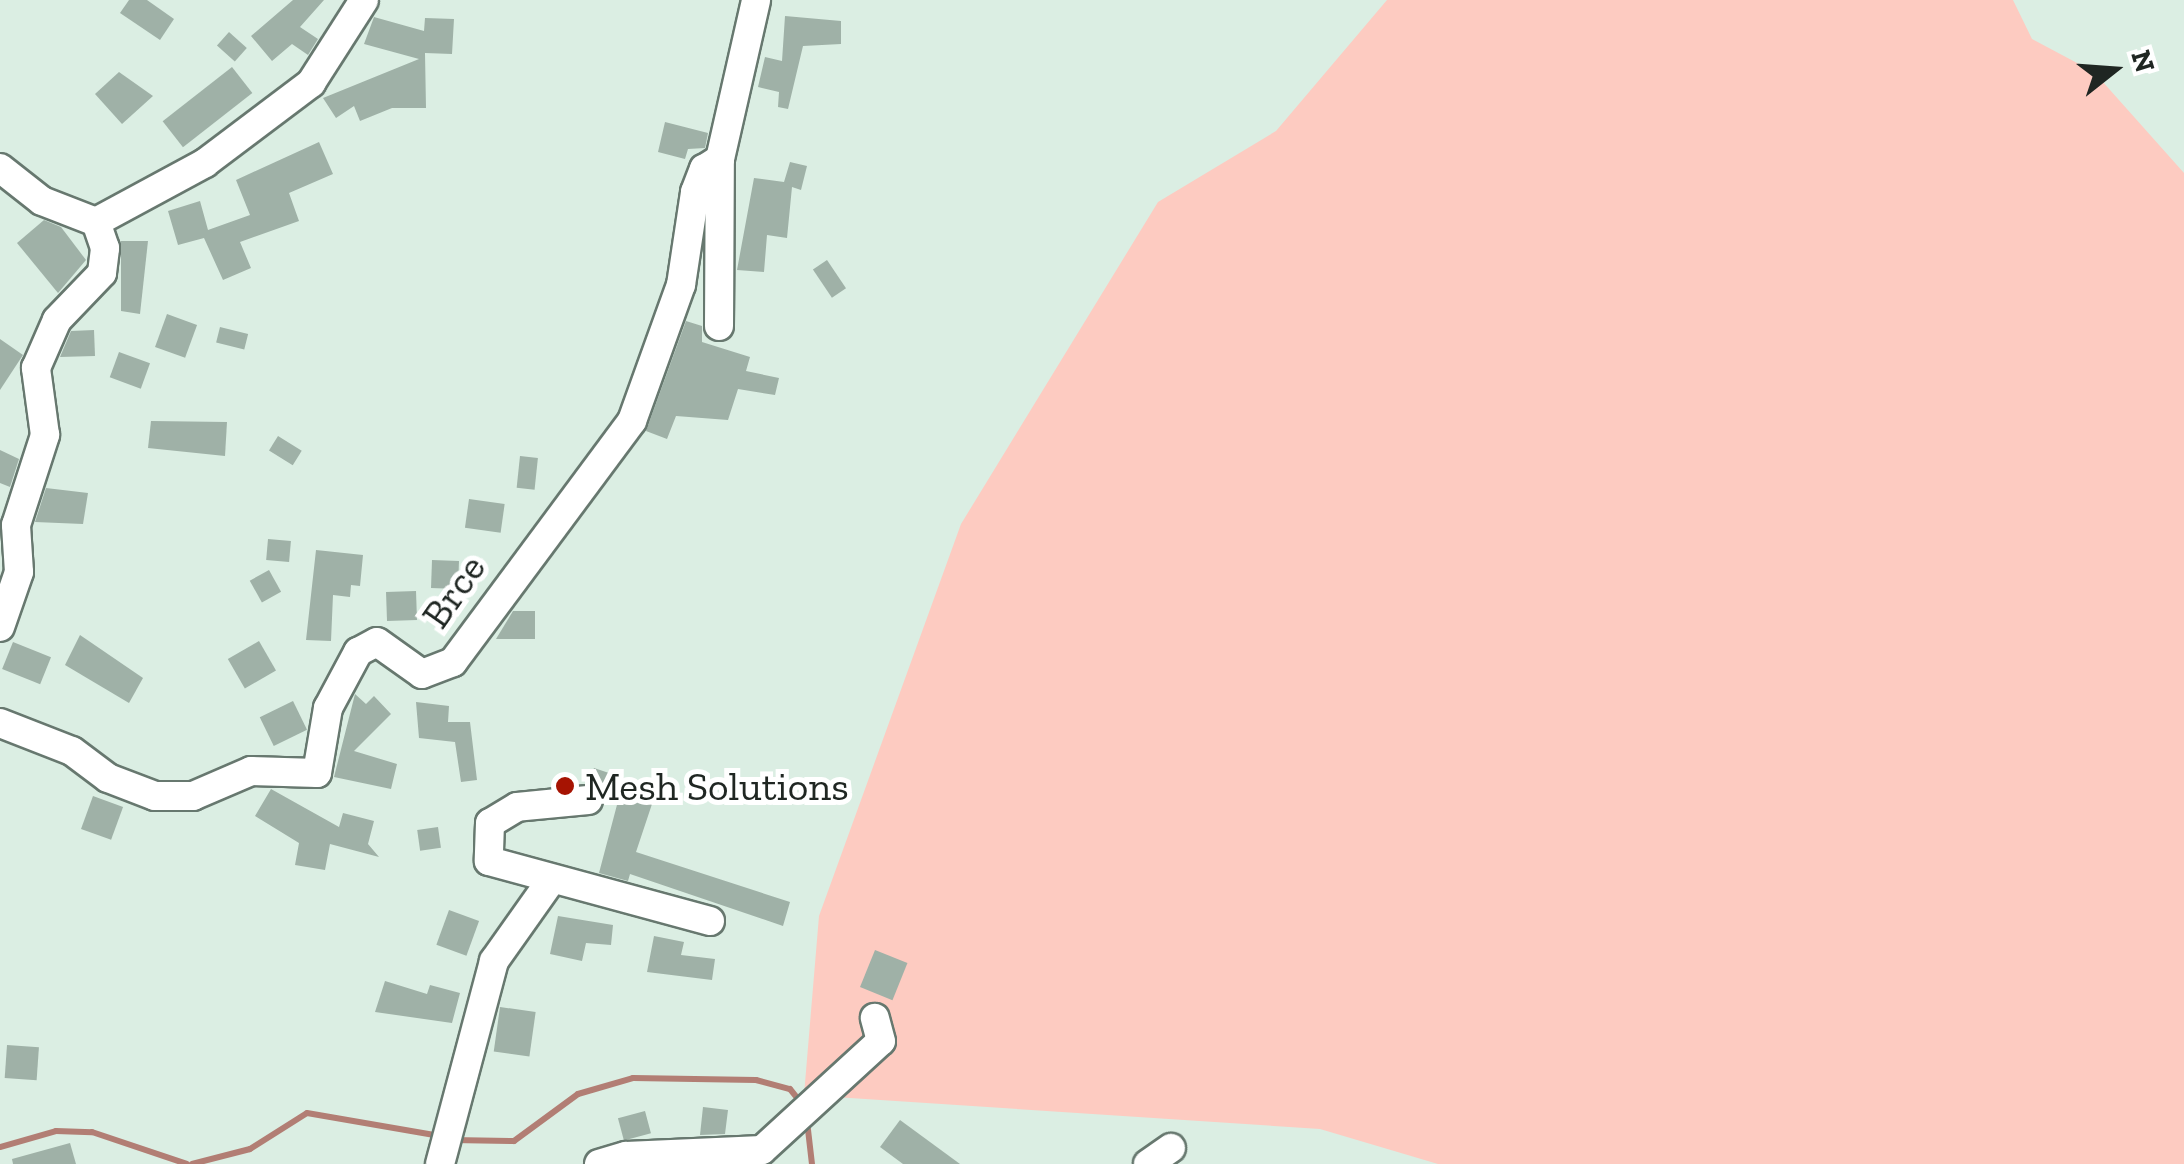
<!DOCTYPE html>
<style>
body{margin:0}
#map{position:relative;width:2184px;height:1164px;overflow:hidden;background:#dbeee3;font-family:"Zilla Slab",serif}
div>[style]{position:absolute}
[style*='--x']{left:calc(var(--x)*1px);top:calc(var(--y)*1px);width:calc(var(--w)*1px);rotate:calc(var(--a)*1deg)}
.green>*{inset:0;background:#fdcbc1}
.stream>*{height:6px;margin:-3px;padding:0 3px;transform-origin:3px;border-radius:3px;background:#b27e74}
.building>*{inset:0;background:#9fb1a7;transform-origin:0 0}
.roads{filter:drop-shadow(2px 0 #67786f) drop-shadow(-2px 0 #67786f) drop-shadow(0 2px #67786f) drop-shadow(0 -2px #67786f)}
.minor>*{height:28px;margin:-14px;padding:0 14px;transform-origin:14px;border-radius:14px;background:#fff}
.dots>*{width:28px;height:28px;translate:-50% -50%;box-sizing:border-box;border:5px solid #fff;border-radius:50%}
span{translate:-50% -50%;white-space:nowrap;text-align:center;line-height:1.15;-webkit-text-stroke:10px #fff;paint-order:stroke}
.street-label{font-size:40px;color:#1f2622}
.poi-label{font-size:40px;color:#1f2622}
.left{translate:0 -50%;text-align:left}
.north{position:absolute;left:2064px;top:20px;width:100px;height:100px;-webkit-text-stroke:8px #fff;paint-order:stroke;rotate:73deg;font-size:28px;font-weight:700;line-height:40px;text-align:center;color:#1f2622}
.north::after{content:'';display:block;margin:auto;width:35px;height:45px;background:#1f2622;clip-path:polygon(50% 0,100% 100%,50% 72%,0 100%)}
</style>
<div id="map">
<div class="green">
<div style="clip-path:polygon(1387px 0,2013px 0,2032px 39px,2094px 72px,2184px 173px,2184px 1164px,1438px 1164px,1320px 1129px,804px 1095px,819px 916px,961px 524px,1158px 202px,1276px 131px)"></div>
</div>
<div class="stream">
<div style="--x:807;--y:1121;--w:43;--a:83.4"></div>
<div style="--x:452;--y:1140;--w:62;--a:0.9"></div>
<div style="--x:514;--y:1141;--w:79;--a:-36.3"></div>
<div style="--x:578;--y:1094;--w:57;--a:-16.2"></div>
<div style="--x:633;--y:1078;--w:123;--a:0.9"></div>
<div style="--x:756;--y:1080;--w:35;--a:15"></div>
<div style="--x:790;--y:1089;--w:19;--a:51"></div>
<div style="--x:0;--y:1147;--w:58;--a:-15.9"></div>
<div style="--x:56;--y:1131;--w:36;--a:2"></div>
<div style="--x:92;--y:1132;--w:100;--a:18.6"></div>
<div style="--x:192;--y:1164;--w:60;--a:-14.5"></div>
<div style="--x:250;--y:1149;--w:67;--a:-32.3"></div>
<div style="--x:307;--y:1113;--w:135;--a:9.8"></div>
</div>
<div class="building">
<div style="clip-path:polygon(129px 0,147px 0,174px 19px,160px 40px,120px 13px)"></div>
<div style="clip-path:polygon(293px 0,324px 0,300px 27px,318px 39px,308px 55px,292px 44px,272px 61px,251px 36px)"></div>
<div style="clip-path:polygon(785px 16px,841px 21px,841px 44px,803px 46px,788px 109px,778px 107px,779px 92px,758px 87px,765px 57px,782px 61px)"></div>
<div style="clip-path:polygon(374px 17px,424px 31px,425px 18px,454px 19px,452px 54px,425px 53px,426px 108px,392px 108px,360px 121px,354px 106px,336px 118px,323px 98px,419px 59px,364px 44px)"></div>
<div style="left:229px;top:32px;width:24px;height:18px;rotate:42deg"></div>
<div style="left:232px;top:67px;width:33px;height:88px;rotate:52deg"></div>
<div style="clip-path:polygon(119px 72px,153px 96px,122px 124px,95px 94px)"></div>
<div style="clip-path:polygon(665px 122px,708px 133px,705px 148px,688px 149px,685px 159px,658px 152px)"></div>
<div style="clip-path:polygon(319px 142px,333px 174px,289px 193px,299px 221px,240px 242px,251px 268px,223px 280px,204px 238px,178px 245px,168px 211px,200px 201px,208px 230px,250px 215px,236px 180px)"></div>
<div style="clip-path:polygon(790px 162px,807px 166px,801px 190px,792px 187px,787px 238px,767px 235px,764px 272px,737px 270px,754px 178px,784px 182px)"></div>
<div style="clip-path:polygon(44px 220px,61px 227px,86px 260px,58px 293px,17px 243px)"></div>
<div style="clip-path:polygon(121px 241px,148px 241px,140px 314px,121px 311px)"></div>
<div style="left:827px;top:260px;width:34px;height:17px;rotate:56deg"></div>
<div style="left:167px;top:314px;width:32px;height:35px;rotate:20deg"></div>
<div style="clip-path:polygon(686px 321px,702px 326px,702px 342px,750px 357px,746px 371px,779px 378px,775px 395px,738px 389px,728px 420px,676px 416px,667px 439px,646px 431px)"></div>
<div style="left:220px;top:327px;width:29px;height:16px;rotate:14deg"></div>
<div style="clip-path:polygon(94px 330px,95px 356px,60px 357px,71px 331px)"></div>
<div style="clip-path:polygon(0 339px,23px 355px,0 390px)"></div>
<div style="left:119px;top:352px;width:33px;height:27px;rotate:20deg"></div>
<div style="clip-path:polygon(151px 421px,227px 422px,225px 456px,148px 448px)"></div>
<div style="left:278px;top:436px;width:28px;height:17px;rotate:32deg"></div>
<div style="clip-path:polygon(0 450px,19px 459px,10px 487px,0 483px)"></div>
<div style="left:520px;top:456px;width:18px;height:32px;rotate:6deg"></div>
<div style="clip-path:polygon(46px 488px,88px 493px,83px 524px,35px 522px)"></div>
<div style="left:469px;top:499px;width:36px;height:29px;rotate:8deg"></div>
<div style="left:268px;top:539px;width:23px;height:21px;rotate:5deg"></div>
<div style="clip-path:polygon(316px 550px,363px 555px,360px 586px,351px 585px,350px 597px,333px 595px,331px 641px,306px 640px)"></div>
<div style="left:432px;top:560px;width:27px;height:28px;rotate:2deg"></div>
<div style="left:269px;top:570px;width:25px;height:22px;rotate:61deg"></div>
<div style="left:416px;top:591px;width:29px;height:30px;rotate:88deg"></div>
<div style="clip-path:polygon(513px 611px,535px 611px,535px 639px,496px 639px)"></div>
<div style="clip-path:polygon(80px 635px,143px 678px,129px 703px,65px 665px)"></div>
<div style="left:259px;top:641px;width:34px;height:36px;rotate:60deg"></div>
<div style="left:13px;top:642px;width:41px;height:29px;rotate:22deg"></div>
<div style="clip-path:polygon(355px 694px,366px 704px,374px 696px,391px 714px,354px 751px,397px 764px,391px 789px,334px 777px)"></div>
<div style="left:293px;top:701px;width:32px;height:37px;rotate:64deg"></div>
<div style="clip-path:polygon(416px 702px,449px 706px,448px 722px,470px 722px,477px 780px,461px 782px,455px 742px,419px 738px)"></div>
<div style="clip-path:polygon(594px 768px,657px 789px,636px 852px,790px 902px,783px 926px,630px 874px,628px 881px,599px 873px,618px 801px,588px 783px)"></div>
<div style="clip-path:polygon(271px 789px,339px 827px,343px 813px,374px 821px,368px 844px,379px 857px,330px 844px,325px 870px,295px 865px,299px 843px,255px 816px)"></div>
<div style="left:93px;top:796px;width:32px;height:35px;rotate:20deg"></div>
<div style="left:438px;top:827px;width:21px;height:21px;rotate:82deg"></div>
<div style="left:449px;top:910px;width:32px;height:37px;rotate:20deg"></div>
<div style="clip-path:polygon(558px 916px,613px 925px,611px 945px,586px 943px,582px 961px,550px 954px)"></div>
<div style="clip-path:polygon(654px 936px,684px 942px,681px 955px,715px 959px,712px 980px,647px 972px)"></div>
<div style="left:875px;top:950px;width:35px;height:40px;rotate:22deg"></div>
<div style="clip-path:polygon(385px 981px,427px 994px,430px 985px,460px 993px,452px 1023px,375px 1012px)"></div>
<div style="left:500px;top:1007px;width:36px;height:45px;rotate:8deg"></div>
<div style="left:7px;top:1045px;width:32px;height:33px;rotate:4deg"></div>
<div style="clip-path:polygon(703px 1107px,728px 1110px,725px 1134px,700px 1135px)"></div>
<div style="left:645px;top:1111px;width:23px;height:28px;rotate:75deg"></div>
<div style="clip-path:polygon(900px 1120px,960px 1164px,903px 1164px,880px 1147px)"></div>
<div style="clip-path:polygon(70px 1143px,76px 1164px,13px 1164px,12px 1159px)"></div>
</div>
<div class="roads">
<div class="minor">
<div style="--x:0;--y:168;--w:53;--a:38.2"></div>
<div style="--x:42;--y:201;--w:58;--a:21.3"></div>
<div style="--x:719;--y:326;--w:167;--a:-89.7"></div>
<div style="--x:720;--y:159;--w:163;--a:-77.2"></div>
<div style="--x:0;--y:627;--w:58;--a:-70.9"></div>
<div style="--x:19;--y:572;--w:47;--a:-93.7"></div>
<div style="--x:16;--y:525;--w:95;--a:-72.1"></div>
<div style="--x:45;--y:435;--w:68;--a:-97.7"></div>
<div style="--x:36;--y:368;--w:52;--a:-66.4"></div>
<div style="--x:57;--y:320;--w:65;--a:-46.2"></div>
<div style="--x:102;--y:273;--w:25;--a:-83"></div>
<div style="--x:105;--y:248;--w:28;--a:-109"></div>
<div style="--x:96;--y:222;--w:124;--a:-28.4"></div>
<div style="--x:205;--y:163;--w:133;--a:-37"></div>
<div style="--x:311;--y:83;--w:98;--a:-57.4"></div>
<div style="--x:0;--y:723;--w:77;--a:21.3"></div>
<div style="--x:72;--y:751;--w:45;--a:36.9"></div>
<div style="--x:108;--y:778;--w:50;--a:21"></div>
<div style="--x:155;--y:796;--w:38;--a:0"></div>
<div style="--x:193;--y:796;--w:63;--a:-23.3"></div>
<div style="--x:251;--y:771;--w:66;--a:1.7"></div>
<div style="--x:317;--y:773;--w:66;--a:-80.4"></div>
<div style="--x:328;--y:708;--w:64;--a:-61.8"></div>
<div style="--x:358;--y:652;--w:21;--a:-28"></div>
<div style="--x:377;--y:642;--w:55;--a:35.4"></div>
<div style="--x:422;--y:674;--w:33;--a:-21"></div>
<div style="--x:453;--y:662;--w:300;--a:-53.4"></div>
<div style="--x:632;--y:421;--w:145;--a:-70.2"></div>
<div style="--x:681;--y:285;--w:94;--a:-81.4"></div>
<div style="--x:695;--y:192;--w:25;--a:-69"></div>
<div style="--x:704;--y:169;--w:19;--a:-32"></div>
<div style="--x:588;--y:800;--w:71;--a:174.4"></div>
<div style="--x:517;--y:807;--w:31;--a:149"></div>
<div style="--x:490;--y:823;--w:38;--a:92"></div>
<div style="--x:489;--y:861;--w:229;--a:15.2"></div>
<div style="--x:440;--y:1164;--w:210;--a:-75.1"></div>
<div style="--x:494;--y:961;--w:97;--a:-54.7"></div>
<div style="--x:599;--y:1164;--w:28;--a:-17"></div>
<div style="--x:626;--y:1156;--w:136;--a:-2.5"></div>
<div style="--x:762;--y:1150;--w:161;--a:-42.5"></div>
<div style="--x:881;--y:1041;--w:24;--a:-105"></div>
<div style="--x:1148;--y:1164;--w:28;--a:-35"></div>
</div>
</div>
<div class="dots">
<div style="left:565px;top:786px;background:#a61302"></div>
</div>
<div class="street-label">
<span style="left:453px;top:591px;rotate:-55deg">Brce</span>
</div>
<div class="poi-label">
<span class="left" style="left:585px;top:786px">Mesh Solutions</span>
</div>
<div class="north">N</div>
</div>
